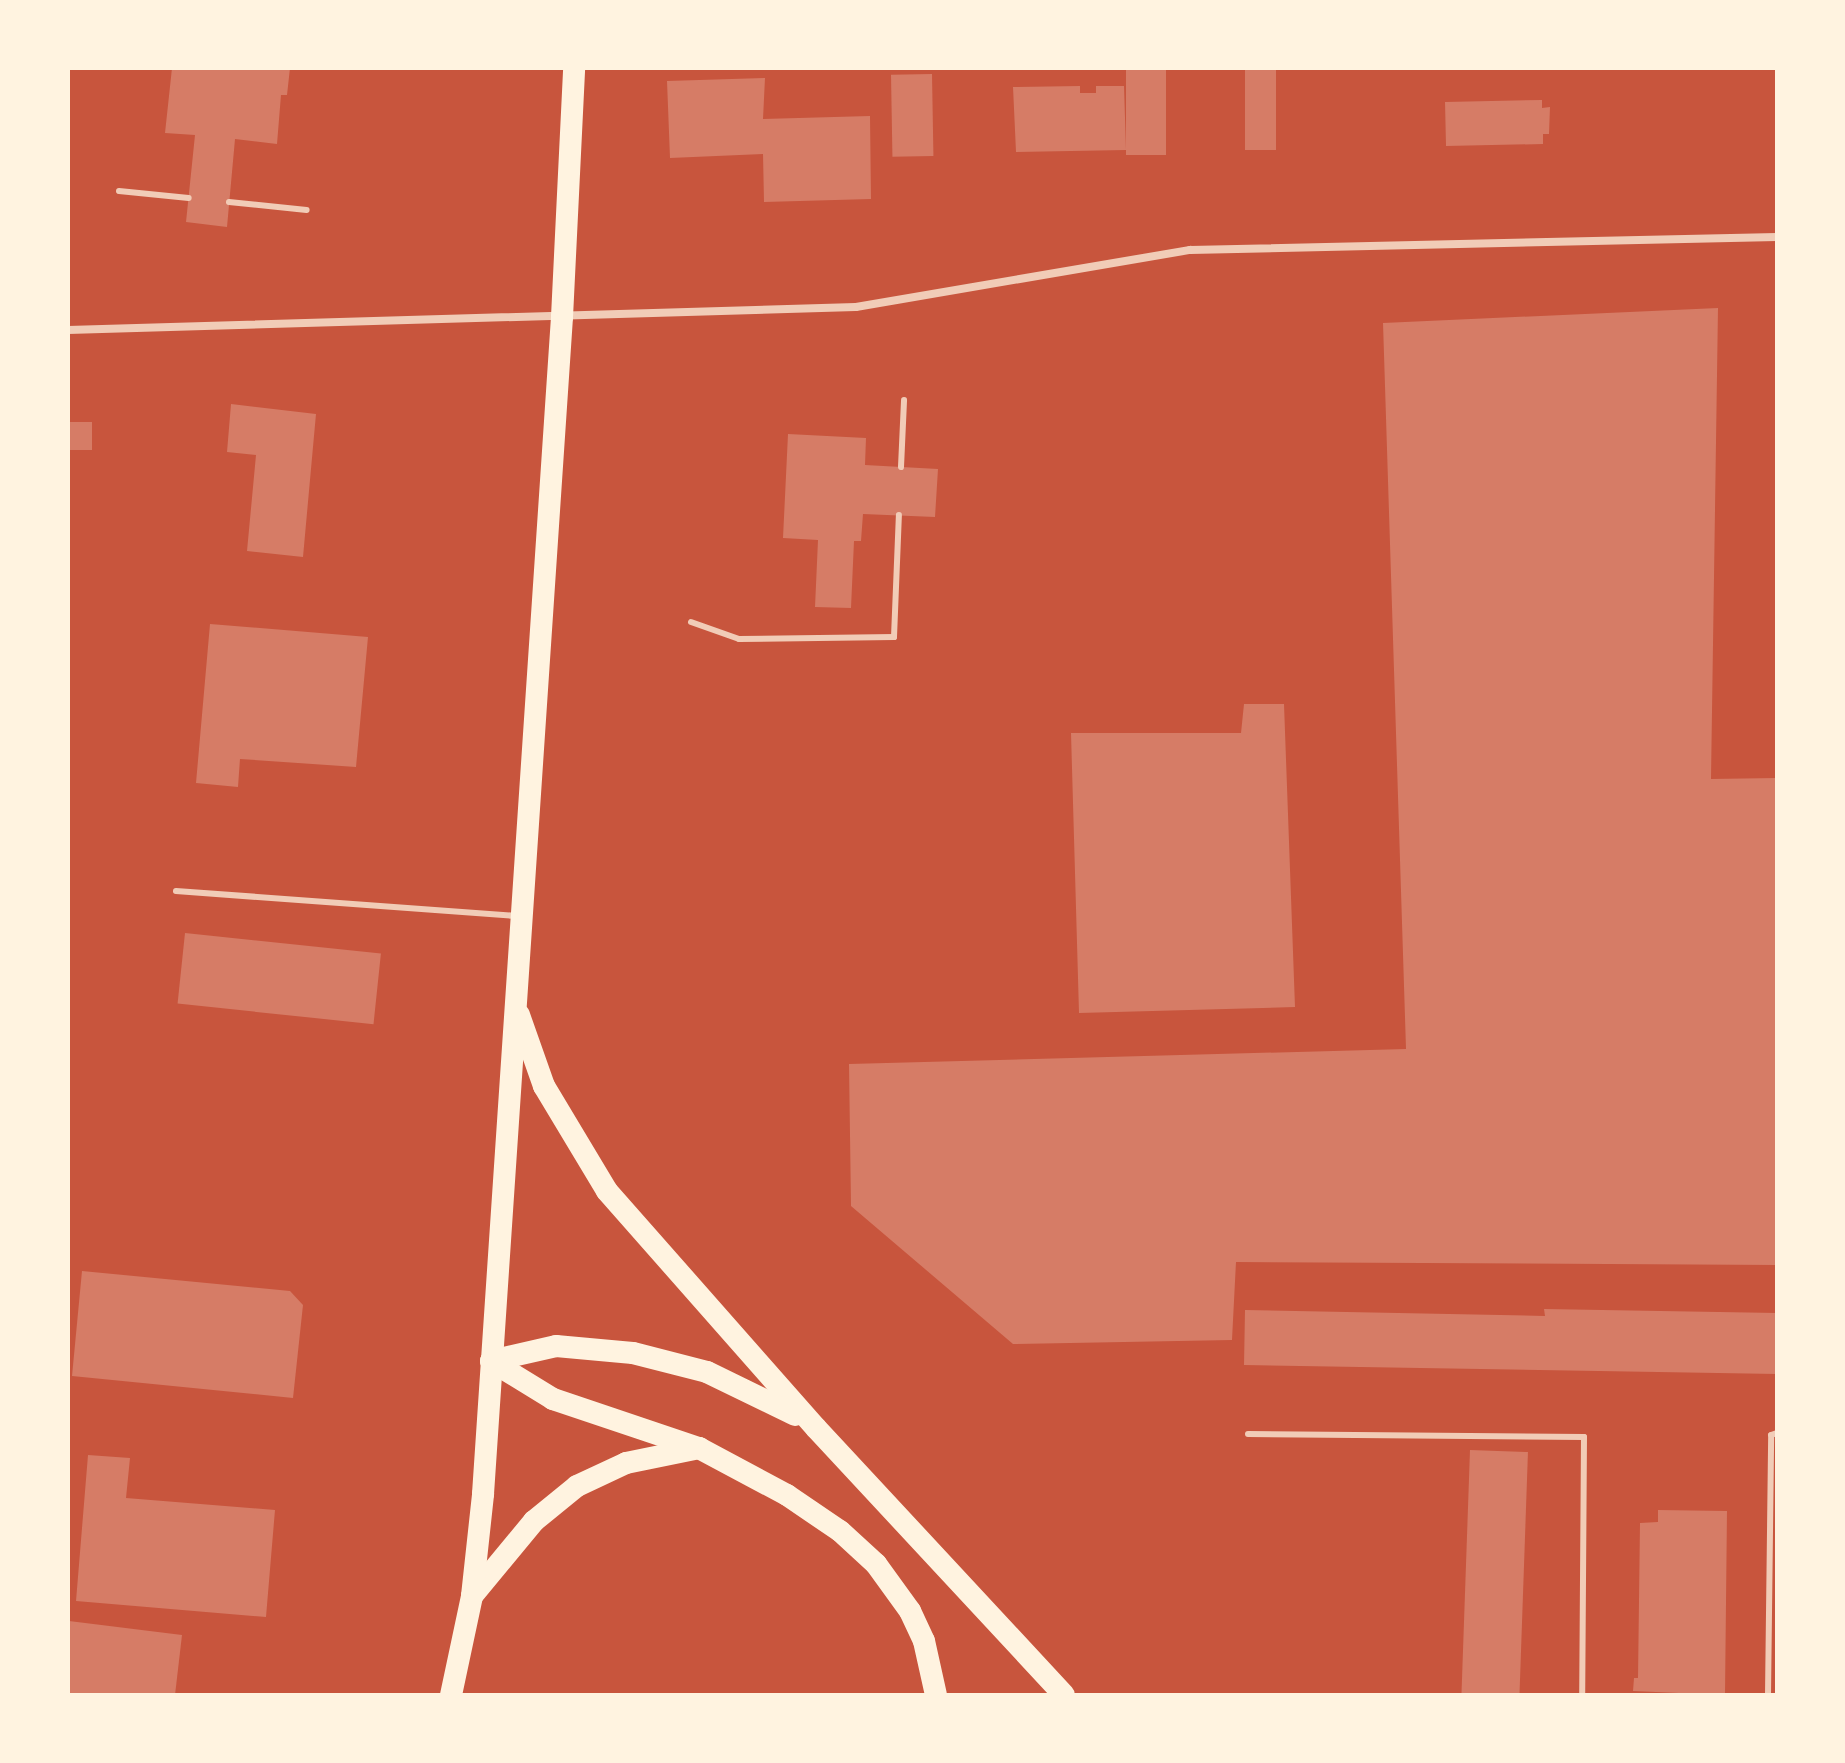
<!DOCTYPE html>
<style>
body{margin:0}
#map{position:relative;width:1845px;height:1763px;overflow:hidden;background:#c8553d;font-family:"Work Sans",sans-serif}
div>[style]{position:absolute}
[style*='--x']{left:calc(var(--x)*1px);top:calc(var(--y)*1px);width:calc(var(--w)*1px);rotate:calc(var(--a)*1deg)}
.building>*{inset:0;background:#d67c66;transform-origin:0 0}
.service>*{height:6px;margin:-3px;padding:0 3px;transform-origin:3px;border-radius:3px;background:#f1ccb7}
.minor>*{height:8px;margin:-4px;padding:0 4px;transform-origin:4px;border-radius:4px;background:#f1ccb7}
.trunk>*{height:22px;margin:-11px;padding:0 11px;transform-origin:11px;border-radius:11px;background:#fff3e0}
span{translate:-50% -50%;white-space:nowrap;text-align:center;line-height:1.15;-webkit-text-stroke:8px #fff3e0;paint-order:stroke}
.frame{position:absolute;inset:0;border:70px solid #fff3e0;pointer-events:none}
</style>
<div id="map">
<div class="building">
<div style="clip-path:polygon(172px 68px,290px 68px,287px 95px,281px 95px,277px 144px,235px 139px,227px 227px,186px 222px,195px 135px,165px 133px)"></div>
<div style="left:1126px;top:68px;width:40px;height:87px"></div>
<div style="left:1245px;top:68px;width:31px;height:82px"></div>
<div style="left:932px;top:74px;width:82px;height:41px;rotate:89deg"></div>
<div style="clip-path:polygon(765px 78px,763px 119px,870px 116px,871px 199px,764px 202px,763px 154px,670px 158px,667px 81px)"></div>
<div style="clip-path:polygon(1080px 86px,1080px 93px,1096px 93px,1096px 86px,1124px 86px,1126px 150px,1016px 152px,1013px 87px)"></div>
<div style="clip-path:polygon(1542px 100px,1542px 108px,1550px 107px,1549px 134px,1543px 134px,1543px 144px,1446px 146px,1445px 102px)"></div>
<div style="clip-path:polygon(1718px 308px,1711px 779px,1777px 778px,1777px 1265px,1236px 1262px,1232px 1340px,1013px 1344px,851px 1206px,849px 1064px,1406px 1049px,1383px 323px)"></div>
<div style="clip-path:polygon(231px 404px,316px 414px,303px 557px,247px 551px,256px 455px,227px 452px)"></div>
<div style="left:68px;top:422px;width:24px;height:28px"></div>
<div style="clip-path:polygon(788px 434px,866px 438px,865px 465px,938px 469px,935px 517px,863px 514px,861px 541px,854px 541px,851px 608px,815px 607px,818px 540px,783px 538px)"></div>
<div style="clip-path:polygon(210px 624px,368px 637px,356px 767px,240px 759px,238px 787px,196px 783px)"></div>
<div style="clip-path:polygon(1244px 704px,1284px 704px,1295px 1007px,1079px 1013px,1071px 733px,1241px 733px)"></div>
<div style="left:185px;top:933px;width:197px;height:71px;rotate:6deg"></div>
<div style="clip-path:polygon(82px 1271px,290px 1291px,303px 1305px,293px 1398px,72px 1376px)"></div>
<div style="clip-path:polygon(1544px 1309px,1777px 1313px,1777px 1374px,1244px 1365px,1245px 1310px,1545px 1316px)"></div>
<div style="left:1470px;top:1450px;width:58px;height:245px;rotate:2deg"></div>
<div style="clip-path:polygon(88px 1455px,130px 1458px,126px 1498px,275px 1510px,266px 1617px,76px 1601px)"></div>
<div style="clip-path:polygon(1658px 1510px,1727px 1511px,1725px 1695px,1633px 1691px,1634px 1678px,1638px 1678px,1640px 1523px,1658px 1522px)"></div>
<div style="clip-path:polygon(69px 1621px,182px 1635px,175px 1695px,68px 1695px)"></div>
</div>
<div class="service">
<div style="--x:119;--y:191;--w:70;--a:5.7"></div>
<div style="--x:229;--y:202;--w:78;--a:5.9"></div>
<div style="--x:901;--y:467;--w:67;--a:-87.4"></div>
<div style="--x:691;--y:622;--w:51;--a:19.5"></div>
<div style="--x:739;--y:639;--w:155;--a:-0.7"></div>
<div style="--x:894;--y:637;--w:122;--a:-87.7"></div>
<div style="--x:176;--y:891;--w:342;--a:4.2"></div>
<div style="--x:1248;--y:1434;--w:336;--a:0.5"></div>
<div style="--x:1584;--y:1437;--w:258;--a:90.4"></div>
<div style="--x:1768;--y:1695;--w:260;--a:-89.3"></div>
<div style="--x:1771;--y:1435;--w:6;--a:-18"></div>
</div>
<div class="minor">
<div style="--x:68;--y:330;--w:788;--a:-1.67"></div>
<div style="--x:856;--y:307;--w:339;--a:-9.7"></div>
<div style="--x:1190;--y:250;--w:587;--a:-1.27"></div>
</div>
<div class="trunk">
<div style="--x:519;--y:1015;--w:75;--a:70.6"></div>
<div style="--x:544;--y:1086;--w:122;--a:59"></div>
<div style="--x:607;--y:1191;--w:316;--a:48.6"></div>
<div style="--x:816;--y:1428;--w:364;--a:47.1"></div>
<div style="--x:491;--y:1361;--w:73;--a:31.5"></div>
<div style="--x:553;--y:1399;--w:154;--a:18.6"></div>
<div style="--x:699;--y:1448;--w:100;--a:28.1"></div>
<div style="--x:787;--y:1495;--w:64;--a:34.2"></div>
<div style="--x:840;--y:1531;--w:49;--a:42.5"></div>
<div style="--x:876;--y:1564;--w:58;--a:54.1"></div>
<div style="--x:910;--y:1611;--w:33;--a:65"></div>
<div style="--x:924;--y:1641;--w:55;--a:77.5"></div>
<div style="--x:491;--y:1361;--w:67;--a:-13"></div>
<div style="--x:556;--y:1346;--w:77;--a:5.2"></div>
<div style="--x:633;--y:1353;--w:76;--a:14.4"></div>
<div style="--x:707;--y:1372;--w:98;--a:26"></div>
<div style="--x:472;--y:1596;--w:97;--a:-50.4"></div>
<div style="--x:534;--y:1521;--w:55;--a:-39.1"></div>
<div style="--x:577;--y:1486;--w:54;--a:-25.1"></div>
<div style="--x:626;--y:1463;--w:75;--a:-11.6"></div>
<div style="--x:451;--y:1695;--w:101;--a:-78"></div>
<div style="--x:472;--y:1596;--w:103;--a:-83.8"></div>
<div style="--x:483;--y:1494;--w:1180;--a:-86.16"></div>
<div style="--x:562;--y:317;--w:249;--a:-87.2"></div>
</div>
<div class="frame"></div>
</div>
